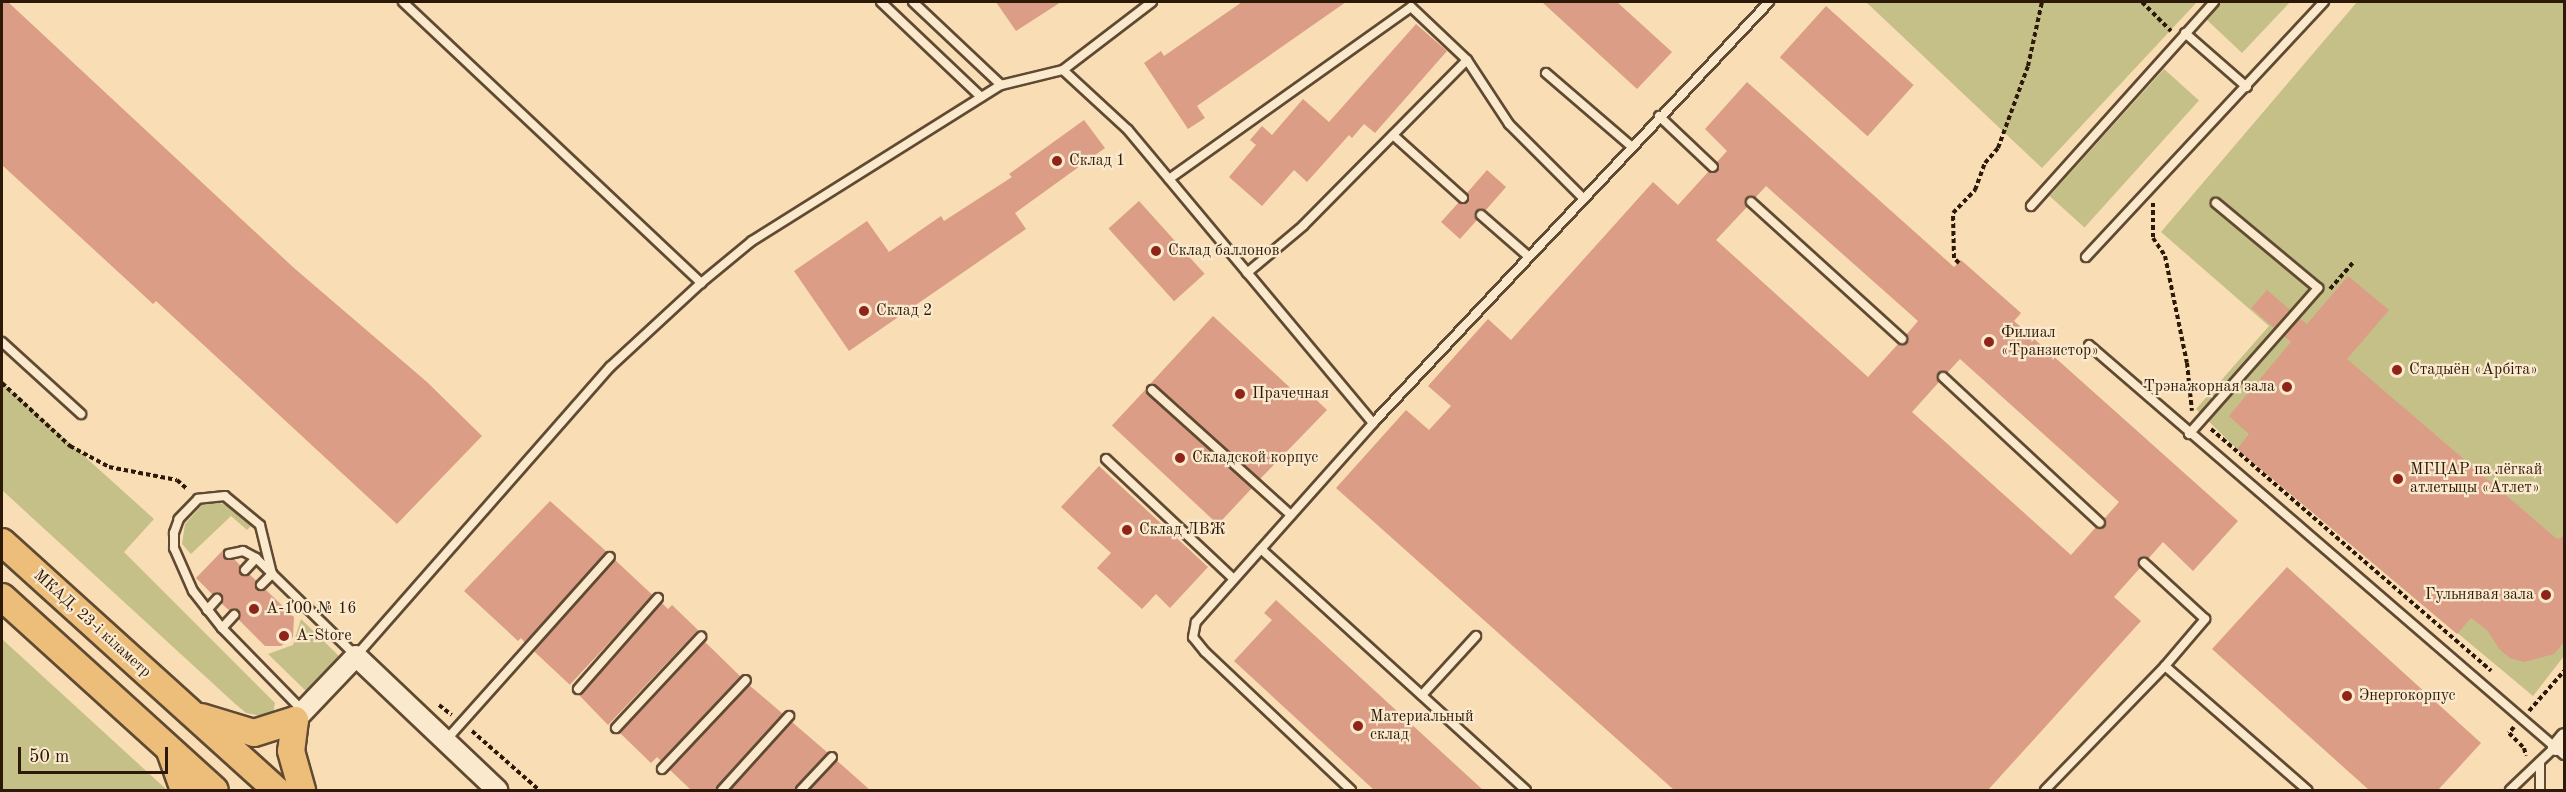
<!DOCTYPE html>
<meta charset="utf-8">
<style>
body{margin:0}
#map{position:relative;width:2566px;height:792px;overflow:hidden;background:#f9ddb4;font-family:"Old Standard TT",serif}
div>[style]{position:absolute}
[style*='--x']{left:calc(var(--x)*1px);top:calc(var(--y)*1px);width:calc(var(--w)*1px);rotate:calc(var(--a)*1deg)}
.green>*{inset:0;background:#c5bf88;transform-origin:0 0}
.building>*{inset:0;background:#db9d86;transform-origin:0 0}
.path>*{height:4px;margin-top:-2px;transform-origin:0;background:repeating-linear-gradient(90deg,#2d1907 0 4.5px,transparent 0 7.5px)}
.roads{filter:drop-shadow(2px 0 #604a32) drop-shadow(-2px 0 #604a32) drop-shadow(0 2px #604a32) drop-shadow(0 -2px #604a32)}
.service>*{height:8px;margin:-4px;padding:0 4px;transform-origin:4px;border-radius:4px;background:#fbe9ce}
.minor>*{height:15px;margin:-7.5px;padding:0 7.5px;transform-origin:7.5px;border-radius:7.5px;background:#fbe9ce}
.tertiary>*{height:20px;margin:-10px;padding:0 10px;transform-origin:10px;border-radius:10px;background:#fbe9ce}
.trunk>*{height:26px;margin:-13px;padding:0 13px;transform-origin:13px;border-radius:13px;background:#ecbe7a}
.dots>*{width:16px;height:16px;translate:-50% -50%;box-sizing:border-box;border:3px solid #fbe9ce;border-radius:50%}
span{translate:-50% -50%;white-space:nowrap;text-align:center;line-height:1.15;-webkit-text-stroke:4.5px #fbe9ce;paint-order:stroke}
.poi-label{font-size:16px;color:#2d1907}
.left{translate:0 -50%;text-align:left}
.right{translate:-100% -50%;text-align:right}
.street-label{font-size:16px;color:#2d1907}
.frame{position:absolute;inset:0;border:3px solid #2d1907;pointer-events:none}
.scale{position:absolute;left:18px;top:747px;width:150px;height:27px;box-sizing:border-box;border:3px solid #2d1907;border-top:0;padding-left:8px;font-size:18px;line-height:21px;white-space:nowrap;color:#2d1907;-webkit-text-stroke:4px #fbe9ce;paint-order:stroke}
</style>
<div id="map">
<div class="green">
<div style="clip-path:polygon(1866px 2px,2197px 2px,2042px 168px)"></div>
<div style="clip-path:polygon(2222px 2px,2290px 2px,2242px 53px,2206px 19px)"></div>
<div style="clip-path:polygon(2357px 2px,2564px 2px,2564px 656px,2533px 696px,2237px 449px,2196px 409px,2269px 326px,2161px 232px)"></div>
<div style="left:2164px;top:69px;width:47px;height:171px;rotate:42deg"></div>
<div style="clip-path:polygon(2px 382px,154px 519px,124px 552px,275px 703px,272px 718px,246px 713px,232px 701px,2px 490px)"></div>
<div style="clip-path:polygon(214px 501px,231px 507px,251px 526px,247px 530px,231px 516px,191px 554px,182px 544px,185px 524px,203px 504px)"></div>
<div style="clip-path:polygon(301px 619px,341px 658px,308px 693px,268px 654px,293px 645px)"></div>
<div style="clip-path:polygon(2px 639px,167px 790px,2px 790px)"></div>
</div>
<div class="building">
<div style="clip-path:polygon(2px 2px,8px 2px,294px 268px,427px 382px,482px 436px,397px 524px,156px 301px,153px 304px,2px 165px)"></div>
<div style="clip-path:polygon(996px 2px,1061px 2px,1016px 31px)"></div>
<div style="clip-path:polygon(1242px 2px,1346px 2px,1197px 106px,1205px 118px,1188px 129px,1144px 63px,1161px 51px,1164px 56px)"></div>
<div style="clip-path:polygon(1542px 2px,1617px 2px,1672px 52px,1637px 89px)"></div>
<div style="left:1826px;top:6px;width:118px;height:69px;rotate:42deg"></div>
<div style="clip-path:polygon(1416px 24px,1447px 51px,1375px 133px,1364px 124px,1352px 138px,1349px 135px,1307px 182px,1294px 170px,1262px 206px,1229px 177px,1256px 145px,1250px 140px,1262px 126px,1272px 135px,1303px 99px,1329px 122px)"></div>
<div style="clip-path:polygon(evenodd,1747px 82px,1954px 267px,1961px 260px,2021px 313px,2014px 321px,2238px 521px,2193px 571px,2163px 542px,2148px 559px,2139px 559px,2140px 568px,2114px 597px,2141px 621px,1988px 790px,1674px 790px,1336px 488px,1406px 410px,1429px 430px,1451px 406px,1428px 386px,1488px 319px,1511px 340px,1653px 182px,1678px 205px,1709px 171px,1717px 171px,1717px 162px,1727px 151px,1705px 129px,1747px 82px,1766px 186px,1918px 321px,1906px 335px,1907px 343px,1898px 344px,1868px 377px,1716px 240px,1747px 207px,1746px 198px,1755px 198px,1766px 186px,1747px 82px,1960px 359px,2119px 502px,2104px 519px,2105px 527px,2096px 527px,2071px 555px,1912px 412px,1939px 382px,1938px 373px,1947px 373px,1960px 359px)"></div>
<div style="clip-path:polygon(1084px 120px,1105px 148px,1015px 213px,1026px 229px,849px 351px,794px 271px,867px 221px,889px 252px,941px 216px,944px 221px,1012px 177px,1009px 174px)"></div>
<div style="clip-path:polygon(1487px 170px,1506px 187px,1485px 211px,1477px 211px,1477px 220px,1460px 239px,1441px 222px,1459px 202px,1468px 202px,1467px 193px)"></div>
<div style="left:1139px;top:201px;width:98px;height:41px;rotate:48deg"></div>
<div style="clip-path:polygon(2348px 276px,2389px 310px,2347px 359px,2557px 539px,2565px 536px,2565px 641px,2554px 654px,2524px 662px,2510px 658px,2500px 650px,2487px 630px,2471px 618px,2457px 634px,2237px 449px,2249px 434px,2229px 416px,2291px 342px,2284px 336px,2299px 318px,2307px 324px)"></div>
<div style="left:2267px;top:290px;width:30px;height:24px;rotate:41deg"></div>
<div style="clip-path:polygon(1213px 316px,1300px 397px,1306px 390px,1327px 410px,1260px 479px,1150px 384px)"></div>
<div style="left:1146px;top:389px;width:145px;height:50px;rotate:43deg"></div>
<div style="clip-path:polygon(1099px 466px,1208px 567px,1170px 608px,1156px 594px,1142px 609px,1097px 568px,1111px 553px,1061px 507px)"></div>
<div style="clip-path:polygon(550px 501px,607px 552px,525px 643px,521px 638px,518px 641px,464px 591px)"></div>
<div style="clip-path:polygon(224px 549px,225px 558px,234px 559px,241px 566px,241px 574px,249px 574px,257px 581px,257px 590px,265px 589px,294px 617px,293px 637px,281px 646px,265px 646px,238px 619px,238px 611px,230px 611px,221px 603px,221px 595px,213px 595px,196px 578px)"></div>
<div style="left:615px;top:560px;width:52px;height:122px;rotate:43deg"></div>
<div style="clip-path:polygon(2287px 567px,2481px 743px,2438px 790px,2369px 790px,2212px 649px)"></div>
<div style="clip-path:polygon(1276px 600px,1483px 790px,1374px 790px,1234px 661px,1272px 620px,1264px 613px)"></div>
<div style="clip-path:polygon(662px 603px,668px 609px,672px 605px,698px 630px,608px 725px,579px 695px)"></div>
<div style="clip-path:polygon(705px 642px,741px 677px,661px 761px,657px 757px,651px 763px,620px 733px)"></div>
<div style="clip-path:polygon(749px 685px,783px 714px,716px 790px,691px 790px,670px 770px)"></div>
<div style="clip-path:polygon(792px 722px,828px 753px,795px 790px,730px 790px)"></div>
<div style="clip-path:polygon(837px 761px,843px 766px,870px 790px,809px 790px)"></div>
</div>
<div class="path">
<div style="--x:2142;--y:2;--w:41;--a:45"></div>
<div style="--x:2153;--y:203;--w:35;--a:90"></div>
<div style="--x:2153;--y:238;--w:22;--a:56"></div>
<div style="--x:2165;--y:256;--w:109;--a:78.4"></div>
<div style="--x:2187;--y:363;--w:48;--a:84.1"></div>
<div style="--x:1959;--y:263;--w:7;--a:-135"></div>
<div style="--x:1954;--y:258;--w:45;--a:-91.3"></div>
<div style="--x:1953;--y:213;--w:32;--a:-46"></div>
<div style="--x:1975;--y:190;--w:29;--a:-70"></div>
<div style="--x:1985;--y:163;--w:20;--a:-49"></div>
<div style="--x:1998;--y:148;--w:87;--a:-69.9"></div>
<div style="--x:2028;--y:66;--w:66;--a:-77.7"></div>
<div style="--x:2330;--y:289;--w:35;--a:-49"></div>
<div style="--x:2;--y:383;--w:93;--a:42.8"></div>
<div style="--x:70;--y:446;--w:44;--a:28.3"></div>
<div style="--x:109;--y:467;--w:69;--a:10.8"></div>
<div style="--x:177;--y:480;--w:15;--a:42"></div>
<div style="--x:2211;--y:429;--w:370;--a:40.8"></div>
<div style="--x:439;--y:705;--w:16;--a:38"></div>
<div style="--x:2529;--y:711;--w:53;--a:-48.8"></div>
<div style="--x:2514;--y:727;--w:8;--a:130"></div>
<div style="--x:2509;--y:733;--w:21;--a:45"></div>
<div style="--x:2524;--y:748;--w:8;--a:76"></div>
<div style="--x:472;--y:731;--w:89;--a:41.4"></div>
</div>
<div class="roads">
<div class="service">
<div style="--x:403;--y:2;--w:410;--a:43.3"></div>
<div style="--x:881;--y:2;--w:138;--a:43.5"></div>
<div style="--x:913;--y:2;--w:121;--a:43.3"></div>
<div style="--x:2185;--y:33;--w:82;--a:41.1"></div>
<div style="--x:1467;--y:60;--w:77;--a:56.7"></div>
<div style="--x:1509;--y:124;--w:105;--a:45"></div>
<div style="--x:1063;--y:70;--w:112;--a:-37.4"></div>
<div style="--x:1546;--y:73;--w:112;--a:40.7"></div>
<div style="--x:1659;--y:116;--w:74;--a:43.4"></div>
<div style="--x:1393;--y:135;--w:94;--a:42"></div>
<div style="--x:1169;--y:179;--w:297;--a:-35.4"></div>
<div style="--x:1411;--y:7;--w:77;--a:43.4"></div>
<div style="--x:1467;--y:60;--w:233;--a:134.7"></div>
<div style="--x:1303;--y:226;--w:73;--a:140"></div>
<div style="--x:1751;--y:202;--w:204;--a:42.2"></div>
<div style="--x:2031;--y:206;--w:274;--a:-48.1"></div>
<div style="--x:1481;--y:215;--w:62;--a:41.1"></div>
<div style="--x:2086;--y:257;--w:349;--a:-47"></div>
<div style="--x:2;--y:342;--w:107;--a:42.3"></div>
<div style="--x:2089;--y:345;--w:627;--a:40.8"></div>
<div style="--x:1943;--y:377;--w:214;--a:42.9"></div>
<div style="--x:1152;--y:390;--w:187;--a:42"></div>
<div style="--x:2189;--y:434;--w:195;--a:-48.5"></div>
<div style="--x:2318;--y:288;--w:133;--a:-140.2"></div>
<div style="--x:1106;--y:459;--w:175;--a:43.2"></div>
<div style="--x:1261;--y:549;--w:358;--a:42.3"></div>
<div style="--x:229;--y:554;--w:14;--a:-12"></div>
<div style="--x:243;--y:551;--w:15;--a:28"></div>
<div style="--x:256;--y:558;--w:140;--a:44.4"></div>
<div style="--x:356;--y:656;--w:385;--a:-48.7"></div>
<div style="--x:610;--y:367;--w:124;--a:-42.7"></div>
<div style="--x:701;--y:283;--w:66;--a:-39.5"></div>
<div style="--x:752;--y:241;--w:294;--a:-32.1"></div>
<div style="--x:1001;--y:85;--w:64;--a:-13.6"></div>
<div style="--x:1063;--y:70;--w:88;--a:42.7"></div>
<div style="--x:1128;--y:130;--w:382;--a:50.1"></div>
<div style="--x:245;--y:570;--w:16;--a:-47"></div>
<div style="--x:261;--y:585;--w:16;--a:-45"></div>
<div style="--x:272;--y:574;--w:50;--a:-103.8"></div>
<div style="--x:260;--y:525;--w:45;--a:-140.4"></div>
<div style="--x:225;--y:496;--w:27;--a:174"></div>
<div style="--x:198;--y:499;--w:28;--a:134"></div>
<div style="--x:179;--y:519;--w:15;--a:110"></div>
<div style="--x:174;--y:533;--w:15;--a:90"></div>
<div style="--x:174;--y:548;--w:47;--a:66.2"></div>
<div style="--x:193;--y:591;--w:47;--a:51.9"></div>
<div style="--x:222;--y:628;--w:115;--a:45.7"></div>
<div style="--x:207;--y:610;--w:15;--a:-48"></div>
<div style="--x:222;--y:628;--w:18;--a:-47"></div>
<div style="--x:2165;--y:666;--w:189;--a:41.1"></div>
<div style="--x:578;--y:689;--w:121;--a:-48.7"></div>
<div style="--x:1422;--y:695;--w:80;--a:-47.5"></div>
<div style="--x:616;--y:728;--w:125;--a:-47"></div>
<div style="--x:447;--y:739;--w:244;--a:-48.2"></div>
<div style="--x:2540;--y:762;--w:28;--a:90"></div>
<div style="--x:662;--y:769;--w:122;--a:-46.7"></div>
<div style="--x:722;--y:790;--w:100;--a:-47.8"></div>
<div style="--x:801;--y:790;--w:45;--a:-46.8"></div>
<div style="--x:1351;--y:790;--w:201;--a:-136.6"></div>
<div style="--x:1205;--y:652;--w:19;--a:-129"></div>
<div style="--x:1193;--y:637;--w:15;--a:-79"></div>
<div style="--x:1196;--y:622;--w:266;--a:-48.3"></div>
<div style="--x:1373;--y:423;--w:578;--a:-46.75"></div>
<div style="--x:2045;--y:790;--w:173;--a:-45.9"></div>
<div style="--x:2165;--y:666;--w:62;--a:-49.6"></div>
<div style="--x:2205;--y:619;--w:83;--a:-137.4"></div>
<div style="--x:2510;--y:790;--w:62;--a:-43.7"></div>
</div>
<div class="minor">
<div style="--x:2555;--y:747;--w:14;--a:-51"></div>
</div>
<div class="tertiary">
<div style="--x:295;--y:720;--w:88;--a:-46.4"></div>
<div style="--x:356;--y:656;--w:195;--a:43.5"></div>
</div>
<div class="trunk">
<div style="--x:2;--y:542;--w:370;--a:42.1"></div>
<div style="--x:2;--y:597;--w:287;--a:42.2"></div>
<div style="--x:201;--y:717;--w:55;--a:16.8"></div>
<div style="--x:254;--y:733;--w:43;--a:-17.6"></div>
<div style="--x:295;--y:720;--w:31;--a:97"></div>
<div style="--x:291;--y:751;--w:41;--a:74.2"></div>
<div style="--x:170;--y:751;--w:41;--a:70.3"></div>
</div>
</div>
<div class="dots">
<div style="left:1057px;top:161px;background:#8f2418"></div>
<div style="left:1156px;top:251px;background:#8f2418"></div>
<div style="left:864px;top:311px;background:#8f2418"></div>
<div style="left:1989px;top:342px;background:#8f2418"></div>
<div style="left:2397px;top:370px;background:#8f2418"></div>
<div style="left:2287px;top:387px;background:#8f2418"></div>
<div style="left:1240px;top:394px;background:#8f2418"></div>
<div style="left:1180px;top:458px;background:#8f2418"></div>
<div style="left:2398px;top:479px;background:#8f2418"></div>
<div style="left:1127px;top:530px;background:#8f2418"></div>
<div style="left:2546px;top:595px;background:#8f2418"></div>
<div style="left:254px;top:609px;background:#8f2418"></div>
<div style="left:284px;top:636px;background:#8f2418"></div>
<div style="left:2347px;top:696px;background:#8f2418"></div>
<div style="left:1358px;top:726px;background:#8f2418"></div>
</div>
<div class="poi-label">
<span class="left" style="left:1069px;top:161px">Склад 1</span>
<span class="left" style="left:1168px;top:251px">Склад баллонов</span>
<span class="left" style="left:876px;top:311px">Склад 2</span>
<span class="left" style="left:2001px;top:342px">Филиал<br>«Транзистор»</span>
<span class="left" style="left:2409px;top:370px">Стадыён «Арбіта»</span>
<span class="right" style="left:2275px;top:387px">Трэнажорная зала</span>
<span class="left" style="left:1252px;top:394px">Прачечная</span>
<span class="left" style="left:1192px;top:458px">Складской корпус</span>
<span class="left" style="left:2410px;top:479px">МГЦАР па лёгкай<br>атлетыцы «Атлет»</span>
<span class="left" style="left:1139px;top:530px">Склад ЛВЖ</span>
<span class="right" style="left:2534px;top:595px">Гульнявая зала</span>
<span class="left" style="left:266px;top:609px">А-100 № 16</span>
<span class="left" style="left:296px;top:636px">A-Store</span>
<span class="left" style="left:2359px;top:696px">Энергокорпус</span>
<span class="left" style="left:1370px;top:726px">Материальный<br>склад</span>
</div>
<div class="street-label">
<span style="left:92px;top:624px;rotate:42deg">МКАД, 23-і кіламетр</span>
</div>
<div class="frame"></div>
<div class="scale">50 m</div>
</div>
